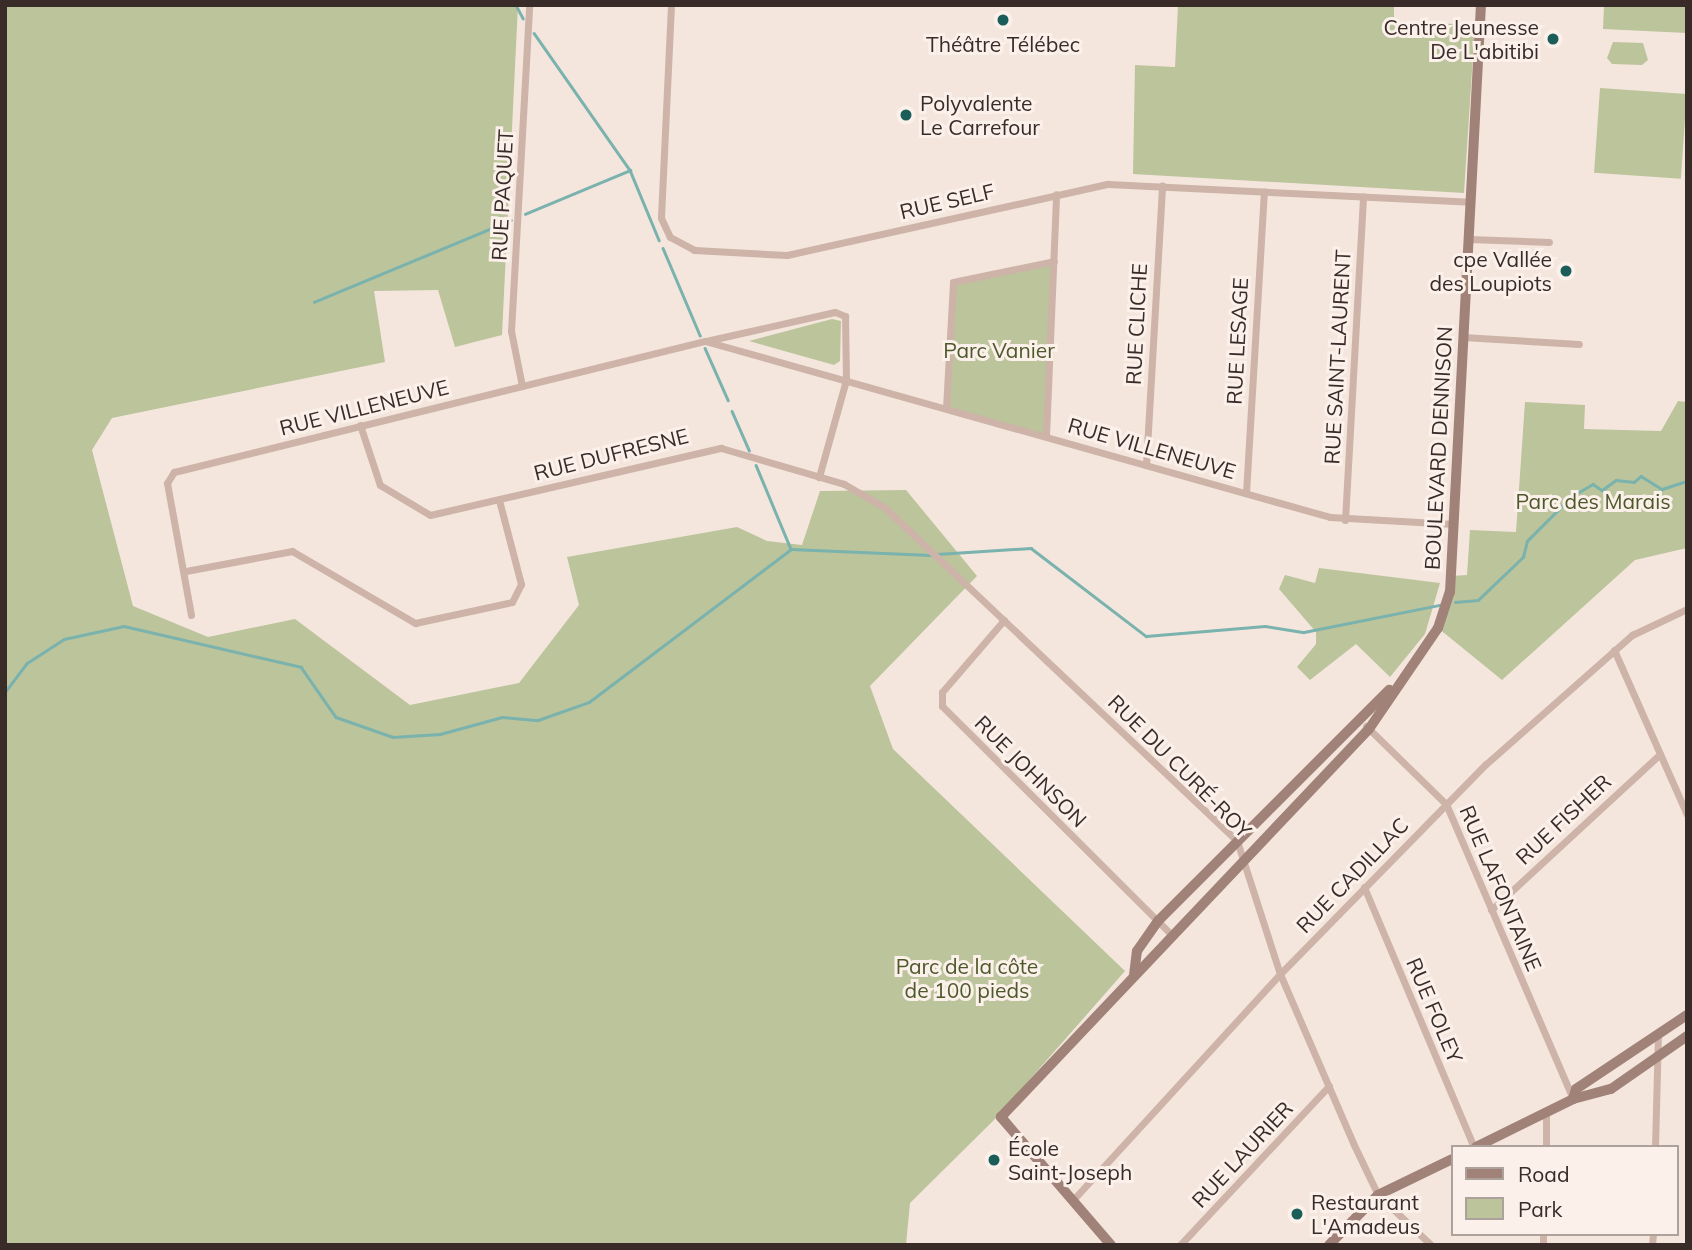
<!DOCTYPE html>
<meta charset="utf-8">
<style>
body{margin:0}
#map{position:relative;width:1692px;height:1250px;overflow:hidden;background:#f4e6dd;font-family:Mulish,sans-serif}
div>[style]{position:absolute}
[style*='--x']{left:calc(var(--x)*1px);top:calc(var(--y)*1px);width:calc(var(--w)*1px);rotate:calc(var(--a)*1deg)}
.green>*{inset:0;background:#bcc49c;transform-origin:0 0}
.stream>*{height:2.5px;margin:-1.25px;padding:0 1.25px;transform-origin:1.25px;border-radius:1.25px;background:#7ab2ad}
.street>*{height:7px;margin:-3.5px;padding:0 3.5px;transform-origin:3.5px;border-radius:3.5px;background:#cdb3a8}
.secondary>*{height:10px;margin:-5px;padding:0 5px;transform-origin:5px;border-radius:5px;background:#a18279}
.dots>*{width:19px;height:19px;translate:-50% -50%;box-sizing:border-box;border:4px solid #fbf0ea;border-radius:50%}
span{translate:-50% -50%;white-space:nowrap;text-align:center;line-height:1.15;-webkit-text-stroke:6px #fbf0ea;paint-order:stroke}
.poi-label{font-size:21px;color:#392b28}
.right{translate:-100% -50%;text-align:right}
.left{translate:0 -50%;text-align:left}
.street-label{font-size:21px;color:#392b28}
.park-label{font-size:21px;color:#4e592b}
.frame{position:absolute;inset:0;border:7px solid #392b28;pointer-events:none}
.legend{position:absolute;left:1451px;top:1145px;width:228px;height:91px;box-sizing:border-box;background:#fbf0ea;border:2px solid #ada19c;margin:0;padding:9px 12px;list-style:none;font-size:21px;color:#392b28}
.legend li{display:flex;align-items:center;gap:14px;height:35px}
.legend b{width:35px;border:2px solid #ada19c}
</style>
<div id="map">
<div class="green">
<div style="clip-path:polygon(5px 5px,518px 5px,502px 335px,455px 347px,438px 290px,374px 291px,385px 362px,112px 418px,92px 450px,133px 606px,208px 637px,295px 619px,410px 705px,519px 683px,579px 605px,567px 557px,737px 527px,767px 541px,802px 545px,820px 491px,906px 490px,977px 576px,870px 686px,893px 749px,1125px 971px,996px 1118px,910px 1203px,906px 1245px,5px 1245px)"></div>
<div style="clip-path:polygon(1178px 5px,1394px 5px,1394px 21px,1475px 25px,1464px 193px,1133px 174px,1135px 65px,1175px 67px)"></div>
<div style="clip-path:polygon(1604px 5px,1687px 5px,1687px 33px,1603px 29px)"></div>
<div style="clip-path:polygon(1613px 42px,1643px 43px,1648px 60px,1642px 65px,1612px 64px,1607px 58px)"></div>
<div style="left:1600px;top:88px;width:87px;height:85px;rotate:4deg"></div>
<div style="clip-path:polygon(1054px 261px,1046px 436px,946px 408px,953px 282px)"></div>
<div style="clip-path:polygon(832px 319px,841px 321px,840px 361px,834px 365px,749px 341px)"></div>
<div style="clip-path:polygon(1678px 401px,1687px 402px,1687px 548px,1635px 560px,1502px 680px,1438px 628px,1451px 576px,1467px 575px,1470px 530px,1516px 532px,1525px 402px,1585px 405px,1584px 429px,1661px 431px)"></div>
<div style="clip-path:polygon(1319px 568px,1440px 583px,1425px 634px,1390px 677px,1356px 644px,1310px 680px,1297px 667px,1316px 644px,1316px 632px,1279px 589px,1285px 575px,1315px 583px)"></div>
</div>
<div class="stream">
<div style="--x:516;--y:5;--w:15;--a:62"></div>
<div style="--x:534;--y:33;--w:167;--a:55"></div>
<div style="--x:630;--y:170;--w:76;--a:67.5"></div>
<div style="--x:525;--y:214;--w:114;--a:-22.7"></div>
<div style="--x:663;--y:248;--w:95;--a:67"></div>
<div style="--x:314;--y:302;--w:213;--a:-22.6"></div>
<div style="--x:705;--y:348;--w:57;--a:66.1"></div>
<div style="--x:732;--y:411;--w:43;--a:66.4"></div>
<div style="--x:756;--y:465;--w:91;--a:67.4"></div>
<div style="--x:937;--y:554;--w:94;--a:-3.7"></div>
<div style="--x:1031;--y:548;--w:145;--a:37.4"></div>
<div style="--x:1146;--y:636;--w:119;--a:-4.8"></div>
<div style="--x:1265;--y:626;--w:39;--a:9"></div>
<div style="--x:1304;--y:632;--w:138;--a:-11.3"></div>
<div style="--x:1455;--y:602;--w:23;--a:-5"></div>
<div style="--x:1478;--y:600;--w:62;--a:-43.7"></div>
<div style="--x:1523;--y:557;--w:16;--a:-76"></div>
<div style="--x:1527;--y:541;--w:64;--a:-45"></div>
<div style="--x:1572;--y:496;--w:24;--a:-30"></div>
<div style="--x:1593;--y:484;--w:11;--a:34"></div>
<div style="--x:1602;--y:490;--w:17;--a:-36"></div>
<div style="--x:1616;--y:480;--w:18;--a:6"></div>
<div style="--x:1634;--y:482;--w:9;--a:-41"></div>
<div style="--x:1641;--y:476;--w:25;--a:32"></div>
<div style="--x:1662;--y:489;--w:26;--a:-18"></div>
<div style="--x:5;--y:692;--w:36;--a:-53"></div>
<div style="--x:27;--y:663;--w:44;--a:-33"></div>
<div style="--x:64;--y:639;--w:61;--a:-12.2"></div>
<div style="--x:124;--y:626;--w:182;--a:13"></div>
<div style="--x:301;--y:667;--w:61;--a:55"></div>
<div style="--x:336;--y:717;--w:60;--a:19.3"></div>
<div style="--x:393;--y:737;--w:47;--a:-3.7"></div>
<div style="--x:440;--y:734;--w:64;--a:-15.3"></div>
<div style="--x:502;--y:717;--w:36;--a:5"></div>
<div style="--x:538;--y:720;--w:54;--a:-19.4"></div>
<div style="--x:589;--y:702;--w:253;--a:-37.1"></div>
<div style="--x:791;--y:549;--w:139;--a:2.5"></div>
</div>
<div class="street">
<div style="--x:671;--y:5;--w:213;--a:92.7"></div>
<div style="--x:661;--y:218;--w:21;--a:65"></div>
<div style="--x:670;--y:237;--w:27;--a:28"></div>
<div style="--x:694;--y:250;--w:93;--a:3.1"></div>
<div style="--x:787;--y:255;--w:329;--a:-12.5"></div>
<div style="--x:1108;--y:184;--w:362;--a:2.8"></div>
<div style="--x:1468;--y:239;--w:81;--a:2.1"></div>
<div style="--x:1463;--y:337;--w:116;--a:3.5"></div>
<div style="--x:706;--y:341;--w:132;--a:-12.7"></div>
<div style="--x:835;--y:312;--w:11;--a:22"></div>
<div style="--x:845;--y:316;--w:64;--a:89.1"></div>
<div style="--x:846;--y:380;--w:101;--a:105.6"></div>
<div style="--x:522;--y:386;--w:56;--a:-101.3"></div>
<div style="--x:511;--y:331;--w:326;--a:-86.8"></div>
<div style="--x:946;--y:408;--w:126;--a:-86.8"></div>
<div style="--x:953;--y:282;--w:103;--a:-11.7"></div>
<div style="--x:360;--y:425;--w:63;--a:71.6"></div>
<div style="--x:380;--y:485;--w:58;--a:31"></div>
<div style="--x:430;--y:515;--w:299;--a:-13"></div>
<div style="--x:721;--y:448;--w:128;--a:16.3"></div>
<div style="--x:844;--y:484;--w:46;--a:29.9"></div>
<div style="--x:884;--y:507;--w:486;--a:43.4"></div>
<div style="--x:1237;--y:841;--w:140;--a:72.1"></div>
<div style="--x:1280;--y:974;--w:186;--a:66.6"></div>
<div style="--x:1354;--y:1145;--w:55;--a:64.4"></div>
<div style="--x:1378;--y:1195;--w:73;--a:43.3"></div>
<div style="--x:1046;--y:436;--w:242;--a:-87.6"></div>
<div style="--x:1146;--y:465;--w:280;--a:-86.7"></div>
<div style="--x:1246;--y:493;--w:302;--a:-86.6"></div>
<div style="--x:1345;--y:520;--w:324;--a:-86.8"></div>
<div style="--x:186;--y:571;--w:108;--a:-10.7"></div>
<div style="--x:292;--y:551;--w:143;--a:30.3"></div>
<div style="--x:415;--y:623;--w:99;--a:-12.2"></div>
<div style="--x:512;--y:602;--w:20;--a:-63"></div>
<div style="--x:521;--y:584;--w:87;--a:-104.7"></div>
<div style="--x:191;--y:615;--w:134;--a:-100.3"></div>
<div style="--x:167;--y:483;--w:13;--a:-58"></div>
<div style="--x:174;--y:472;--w:547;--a:-13.86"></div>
<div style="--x:705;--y:341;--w:649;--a:15.73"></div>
<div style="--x:1330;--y:517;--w:124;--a:3.2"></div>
<div style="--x:1004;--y:620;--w:95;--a:130.7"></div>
<div style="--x:942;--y:692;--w:14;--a:90"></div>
<div style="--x:942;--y:706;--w:326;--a:44.9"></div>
<div style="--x:1614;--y:650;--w:180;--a:66.1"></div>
<div style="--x:1366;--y:726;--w:112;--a:44.3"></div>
<div style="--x:1446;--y:804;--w:321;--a:66.7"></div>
<div style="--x:1364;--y:887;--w:282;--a:67.1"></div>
<div style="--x:1491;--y:910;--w:230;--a:-42.7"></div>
<div style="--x:1546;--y:1147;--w:34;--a:-90"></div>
<div style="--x:1655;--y:1147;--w:114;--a:-88.5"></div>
<div style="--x:1072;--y:1201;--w:308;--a:-47.5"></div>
<div style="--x:1280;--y:974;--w:294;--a:-45.6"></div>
<div style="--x:1486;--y:764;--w:195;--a:-41.5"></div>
<div style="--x:1632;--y:635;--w:61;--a:-25.3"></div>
<div style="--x:1180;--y:1245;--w:218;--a:-46.9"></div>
<div style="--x:1543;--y:1245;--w:11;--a:-90"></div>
<div style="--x:1652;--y:1245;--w:11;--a:-85"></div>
</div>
<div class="secondary">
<div style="--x:1134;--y:975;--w:24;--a:-83"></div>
<div style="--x:1137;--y:951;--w:37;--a:-55"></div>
<div style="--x:1158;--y:921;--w:327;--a:-45"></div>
<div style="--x:1573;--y:1099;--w:10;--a:-73"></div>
<div style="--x:1576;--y:1089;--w:133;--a:-33.7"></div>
<div style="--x:1476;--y:1147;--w:108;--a:-26.3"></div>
<div style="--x:1573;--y:1099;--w:39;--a:-15"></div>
<div style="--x:1611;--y:1089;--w:93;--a:-34.9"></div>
<div style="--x:1111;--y:1245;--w:169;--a:-130.7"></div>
<div style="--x:1001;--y:1117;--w:535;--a:-46.52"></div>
<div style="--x:1369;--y:729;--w:122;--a:-55.7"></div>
<div style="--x:1438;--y:628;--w:38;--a:-72"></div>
<div style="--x:1450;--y:592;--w:588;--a:-86.98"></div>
<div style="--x:1329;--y:1245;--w:70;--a:-45.6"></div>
<div style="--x:1378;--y:1195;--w:82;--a:-25.9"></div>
</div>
<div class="dots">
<div style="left:1003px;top:20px;background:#1b5d58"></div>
<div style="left:1553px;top:39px;background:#1b5d58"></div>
<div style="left:906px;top:115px;background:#1b5d58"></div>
<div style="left:1566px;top:271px;background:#1b5d58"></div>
<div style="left:994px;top:1160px;background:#1b5d58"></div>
<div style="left:1297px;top:1214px;background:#1b5d58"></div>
</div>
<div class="poi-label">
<span class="right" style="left:1539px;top:39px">Centre Jeunesse<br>De L'abitibi</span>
<span style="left:1003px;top:44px">Théâtre Télébec</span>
<span class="left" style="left:920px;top:115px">Polyvalente<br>Le Carrefour</span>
<span class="right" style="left:1552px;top:271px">cpe Vallée<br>des Loupiots</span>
<span class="left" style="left:1008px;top:1160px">École<br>Saint-Joseph</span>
<span class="left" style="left:1311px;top:1214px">Restaurant<br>L'Amadeus</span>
</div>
<div class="street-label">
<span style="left:502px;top:195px;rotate:-87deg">RUE PAQUET</span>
<span style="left:947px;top:201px;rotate:-13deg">RUE SELF</span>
<span style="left:1136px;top:324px;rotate:-87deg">RUE CLICHE</span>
<span style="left:1237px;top:341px;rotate:-87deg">RUE LESAGE</span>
<span style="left:1337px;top:357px;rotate:-87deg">RUE SAINT-LAURENT</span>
<span style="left:364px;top:407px;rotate:-14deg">RUE VILLENEUVE</span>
<span style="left:1152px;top:448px;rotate:16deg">RUE VILLENEUVE</span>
<span style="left:1438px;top:448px;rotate:-87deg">BOULEVARD DENNISON</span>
<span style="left:611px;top:454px;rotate:-14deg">RUE DUFRESNE</span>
<span style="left:1180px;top:766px;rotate:45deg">RUE DU CURÉ-ROY</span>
<span style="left:1031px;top:771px;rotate:45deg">RUE JOHNSON</span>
<span style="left:1563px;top:819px;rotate:-43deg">RUE FISHER</span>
<span style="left:1352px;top:875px;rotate:-46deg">RUE CADILLAC</span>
<span style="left:1501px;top:888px;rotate:67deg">RUE LAFONTAINE</span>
<span style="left:1435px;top:1010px;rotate:67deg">RUE FOLEY</span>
<span style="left:1242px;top:1154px;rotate:-47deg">RUE LAURIER</span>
</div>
<div class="park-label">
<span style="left:999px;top:350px">Parc Vanier</span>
<span style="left:1593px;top:501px">Parc des Marais</span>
<span style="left:967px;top:978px">Parc de la côte<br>de 100 pieds</span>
</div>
<div class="frame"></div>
<ul class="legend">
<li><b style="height:9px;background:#a18279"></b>Road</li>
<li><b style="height:19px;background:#bcc49c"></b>Park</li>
</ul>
</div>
